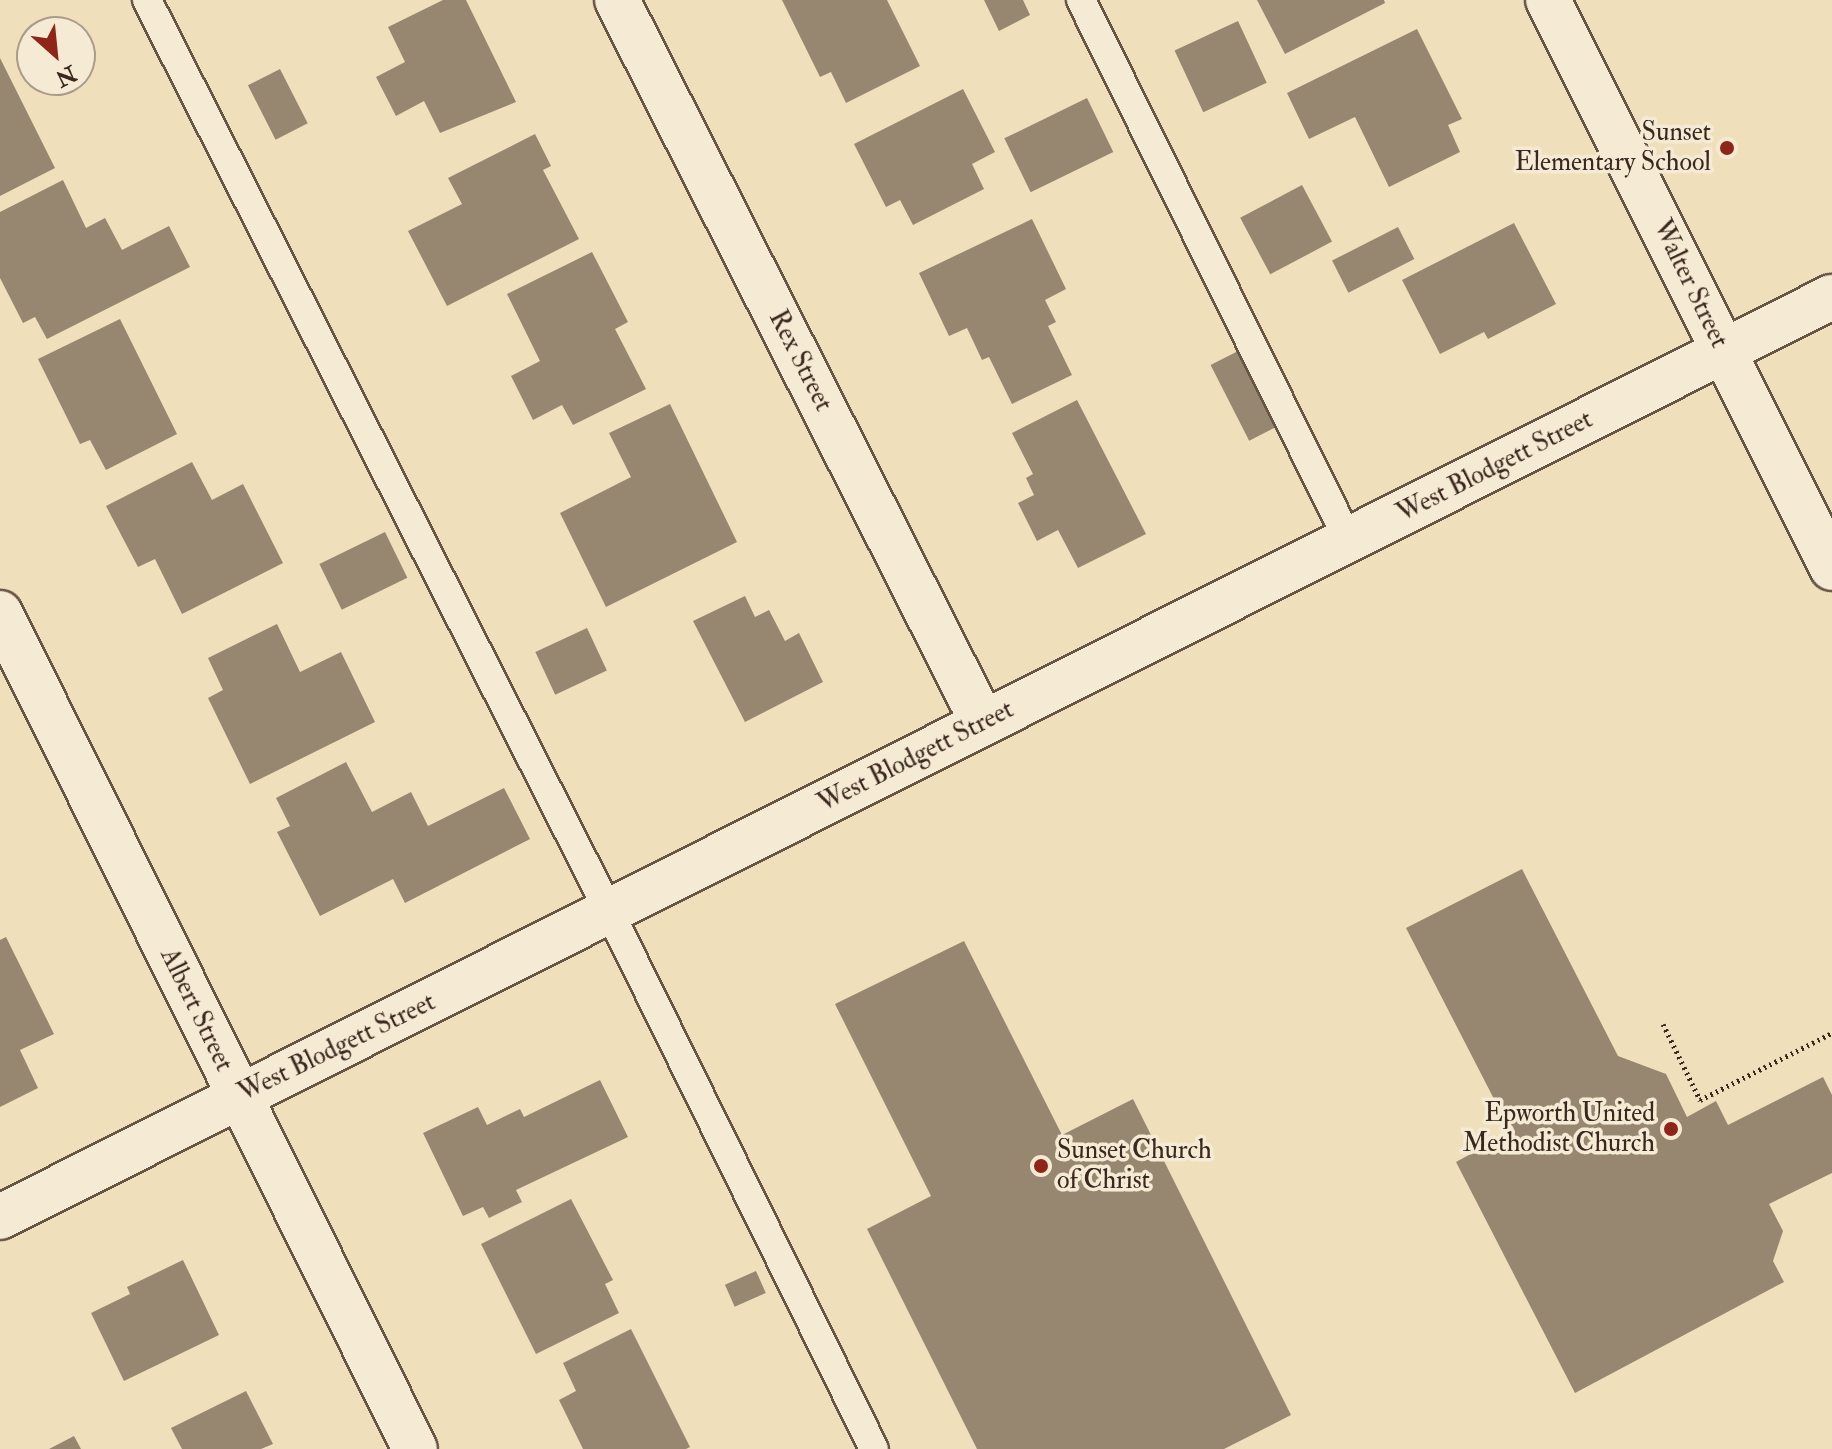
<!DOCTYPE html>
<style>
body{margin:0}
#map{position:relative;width:1832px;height:1449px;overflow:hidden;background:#efdfbb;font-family:"IM FELL Double Pica",serif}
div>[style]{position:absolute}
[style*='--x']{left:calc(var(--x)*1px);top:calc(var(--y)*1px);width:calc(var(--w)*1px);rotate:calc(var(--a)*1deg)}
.building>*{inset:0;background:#988770;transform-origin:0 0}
.path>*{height:5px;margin-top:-2.5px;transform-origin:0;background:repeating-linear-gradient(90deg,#3a271f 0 2px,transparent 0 6px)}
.roads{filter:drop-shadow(2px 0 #675546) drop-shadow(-2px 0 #675546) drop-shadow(0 2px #675546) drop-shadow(0 -2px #675546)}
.lane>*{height:28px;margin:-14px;padding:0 14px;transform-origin:14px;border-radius:14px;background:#f5ead3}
.street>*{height:44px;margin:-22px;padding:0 22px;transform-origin:22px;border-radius:22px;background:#f5ead3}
.dots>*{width:22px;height:22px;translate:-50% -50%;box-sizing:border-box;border:4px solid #f5ead3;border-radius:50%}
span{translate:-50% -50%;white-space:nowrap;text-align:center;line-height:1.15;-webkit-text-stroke:7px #f5ead3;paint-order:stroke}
.poi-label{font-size:26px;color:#3a271f}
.right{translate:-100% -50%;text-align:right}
.left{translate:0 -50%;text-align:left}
.street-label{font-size:26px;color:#3a271f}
.north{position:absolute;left:16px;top:16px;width:80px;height:80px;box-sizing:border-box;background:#f5ead3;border:2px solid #aa9c8b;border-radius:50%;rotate:153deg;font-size:22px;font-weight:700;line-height:32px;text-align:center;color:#3a271f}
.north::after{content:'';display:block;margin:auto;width:28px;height:36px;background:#8f2418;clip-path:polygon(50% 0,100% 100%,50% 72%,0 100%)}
</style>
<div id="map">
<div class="building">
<div style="clip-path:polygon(443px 0,466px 0,516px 102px,440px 133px,424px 101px,396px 116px,376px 77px,405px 62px,388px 27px)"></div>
<div style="clip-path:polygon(782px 0,887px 0,920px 66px,846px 103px,831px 72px,820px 77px)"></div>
<div style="clip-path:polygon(984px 0,1023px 0,1030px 15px,999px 31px)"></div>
<div style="clip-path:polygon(1257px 0,1384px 0,1385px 3px,1285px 54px)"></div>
<div style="left:1238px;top:21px;width:68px;height:70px;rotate:65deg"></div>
<div style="clip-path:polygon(1417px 29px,1462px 119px,1448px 125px,1460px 152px,1389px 187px,1355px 117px,1309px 139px,1287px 93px)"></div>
<div style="clip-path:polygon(0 58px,55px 168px,0 196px)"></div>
<div style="left:280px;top:69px;width:61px;height:36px;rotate:63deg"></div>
<div style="clip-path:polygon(963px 89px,995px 152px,972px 164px,984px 189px,913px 225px,900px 200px,886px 207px,854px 144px)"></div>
<div style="left:1087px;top:98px;width:60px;height:92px;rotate:64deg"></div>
<div style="clip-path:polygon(535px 134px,551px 166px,543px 170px,579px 239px,447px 306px,408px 231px,462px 204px,448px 178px)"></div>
<div style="clip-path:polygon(63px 180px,86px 228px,105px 218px,122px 250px,169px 226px,190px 267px,47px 339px,35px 317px,23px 323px,0 278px,0 212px)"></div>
<div style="left:1302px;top:185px;width:64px;height:70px;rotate:62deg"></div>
<div style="clip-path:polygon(1032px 219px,1066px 289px,1045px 300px,1056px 322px,1048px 326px,1072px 375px,1012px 404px,989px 357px,982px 360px,967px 328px,949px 336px,919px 273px)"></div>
<div style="clip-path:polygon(1514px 223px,1556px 304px,1488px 339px,1484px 332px,1440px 354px,1402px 280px)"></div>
<div style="left:1398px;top:227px;width:36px;height:74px;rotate:63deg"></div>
<div style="clip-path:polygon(592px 252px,628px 322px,615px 329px,646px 389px,573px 425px,562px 405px,533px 420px,511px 376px,540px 361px,507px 294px)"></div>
<div style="clip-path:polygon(120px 319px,177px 434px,106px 470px,90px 440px,80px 444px,38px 359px)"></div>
<div style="left:1240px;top:350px;width:85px;height:33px;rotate:63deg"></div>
<div style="clip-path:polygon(1077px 400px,1146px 534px,1078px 568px,1058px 530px,1037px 541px,1018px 503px,1034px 495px,1026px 478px,1033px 474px,1012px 433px)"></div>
<div style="clip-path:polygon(670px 404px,737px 542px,606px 607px,560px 513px,631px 477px,609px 433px)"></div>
<div style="clip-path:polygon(192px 462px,212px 500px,243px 484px,283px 563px,182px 614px,155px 559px,138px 567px,106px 506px)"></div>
<div style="left:385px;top:532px;width:51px;height:73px;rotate:64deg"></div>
<div style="clip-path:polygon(745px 596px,755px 617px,769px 610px,785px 641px,799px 633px,823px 682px,745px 722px,693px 621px)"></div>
<div style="clip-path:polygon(277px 624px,300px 672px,341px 652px,375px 722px,250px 784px,208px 698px,223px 690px,208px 658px)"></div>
<div style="left:587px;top:628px;width:47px;height:57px;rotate:65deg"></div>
<div style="clip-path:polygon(346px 762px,372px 812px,411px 792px,428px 826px,504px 788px,530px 839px,405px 903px,393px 879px,320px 916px,277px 832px,290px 826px,276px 798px)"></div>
<div style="clip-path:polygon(1522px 869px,1618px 1056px,1666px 1074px,1687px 1117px,1716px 1101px,1728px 1125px,1823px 1077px,1832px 1095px,1832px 1173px,1769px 1204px,1783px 1231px,1773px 1261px,1784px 1282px,1575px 1393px,1456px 1162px,1511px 1132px,1406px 928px)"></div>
<div style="clip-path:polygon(6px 937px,54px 1034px,20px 1050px,38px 1088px,0 1107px,0 940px)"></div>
<div style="clip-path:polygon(964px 941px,1062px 1135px,1133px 1099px,1291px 1415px,1224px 1449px,977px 1449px,867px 1229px,931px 1196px,835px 1004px)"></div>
<div style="clip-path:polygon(600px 1080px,628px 1137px,516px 1190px,522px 1202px,489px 1218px,483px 1207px,463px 1216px,423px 1133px,478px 1107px,487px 1125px,520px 1109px,524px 1117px)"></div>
<div style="clip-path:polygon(571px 1199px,613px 1280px,605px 1284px,619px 1313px,536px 1354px,481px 1244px)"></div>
<div style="clip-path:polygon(183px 1260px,219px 1335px,124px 1381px,91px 1313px,130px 1294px,127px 1287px)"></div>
<div style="left:756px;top:1271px;width:24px;height:34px;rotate:66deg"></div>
<div style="clip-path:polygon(631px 1329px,690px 1447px,686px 1449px,583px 1449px,559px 1400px,576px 1391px,563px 1363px)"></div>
<div style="clip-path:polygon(246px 1391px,273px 1444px,261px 1449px,182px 1449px,171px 1428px)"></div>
<div style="clip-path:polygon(74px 1436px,81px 1449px,49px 1449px)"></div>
</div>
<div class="path">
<div style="--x:1663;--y:1024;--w:85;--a:64"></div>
<div style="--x:1700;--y:1100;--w:148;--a:-26.9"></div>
</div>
<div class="roads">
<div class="lane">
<div style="--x:147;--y:0;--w:1024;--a:63.11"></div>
<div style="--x:610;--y:913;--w:597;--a:63.78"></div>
<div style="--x:1081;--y:0;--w:604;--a:63.65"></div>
</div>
<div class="street">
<div style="--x:617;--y:0;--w:810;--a:63.15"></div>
<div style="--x:1548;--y:0;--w:635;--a:63.43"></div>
<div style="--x:0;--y:613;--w:933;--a:63.6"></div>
<div style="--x:0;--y:1217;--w:2050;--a:-26.67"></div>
</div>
</div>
<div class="dots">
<div style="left:1727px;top:148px;background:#8f2418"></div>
<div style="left:1671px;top:1129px;background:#8f2418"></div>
<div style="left:1041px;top:1166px;background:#8f2418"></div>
</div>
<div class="poi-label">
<span class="right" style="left:1711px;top:148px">Sunset<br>Elementary School</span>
<span class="right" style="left:1655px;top:1129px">Epworth United<br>Methodist Church</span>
<span class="left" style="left:1057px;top:1166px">Sunset Church<br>of Christ</span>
</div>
<div class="street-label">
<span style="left:1690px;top:284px;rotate:64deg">Walter Street</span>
<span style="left:800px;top:361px;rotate:63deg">Rex Street</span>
<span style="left:1495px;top:467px;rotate:-27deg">West Blodgett Street</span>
<span style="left:916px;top:757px;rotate:-27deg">West Blodgett Street</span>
<span style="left:196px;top:1010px;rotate:64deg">Albert Street</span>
<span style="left:337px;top:1048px;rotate:-26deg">West Blodgett Street</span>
</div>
<div class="north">N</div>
</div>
